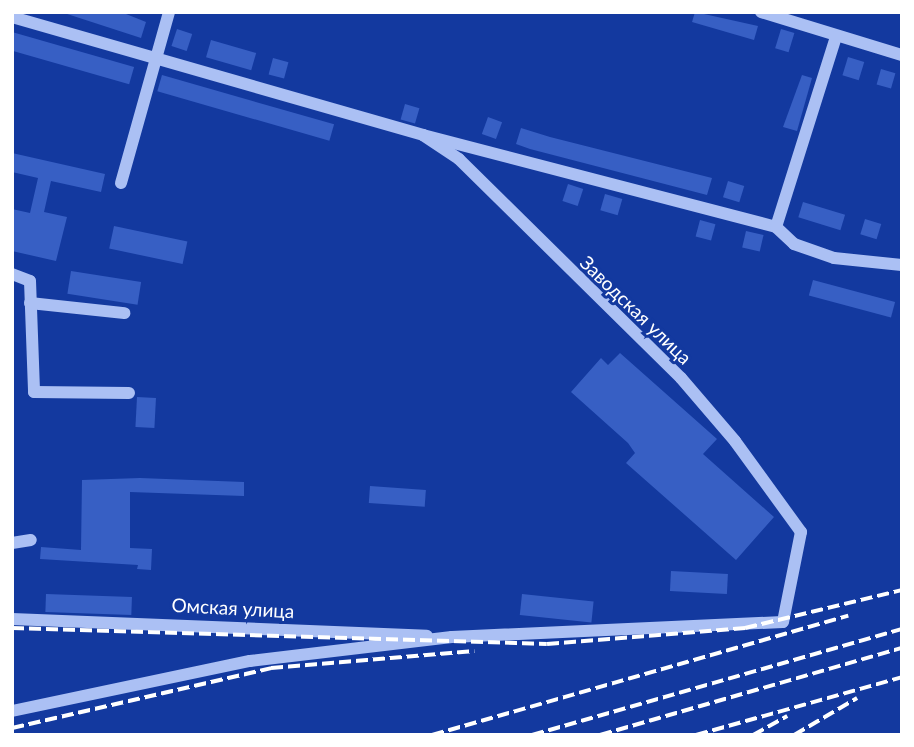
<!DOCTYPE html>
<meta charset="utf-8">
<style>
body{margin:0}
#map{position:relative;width:914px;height:747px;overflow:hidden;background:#13399f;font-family:Lato,sans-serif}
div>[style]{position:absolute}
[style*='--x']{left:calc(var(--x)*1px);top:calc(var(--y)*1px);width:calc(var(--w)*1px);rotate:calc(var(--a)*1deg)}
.building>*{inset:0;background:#375fc4;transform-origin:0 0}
.minor>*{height:12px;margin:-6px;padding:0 6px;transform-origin:6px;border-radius:6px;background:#abc0f4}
.rail>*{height:3.5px;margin-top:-1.75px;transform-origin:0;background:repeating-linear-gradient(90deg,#fff 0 12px,transparent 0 17px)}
span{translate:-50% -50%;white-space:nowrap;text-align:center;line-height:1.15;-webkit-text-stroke:6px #13399f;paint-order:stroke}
.street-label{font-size:19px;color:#fff}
.frame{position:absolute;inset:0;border:14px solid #fff;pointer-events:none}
</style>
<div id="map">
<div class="building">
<div style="clip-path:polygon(61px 12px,121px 12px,146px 22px,141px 38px)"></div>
<div style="clip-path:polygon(695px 12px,758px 26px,754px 40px,692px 22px)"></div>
<div style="left:177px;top:29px;width:16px;height:18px;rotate:18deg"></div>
<div style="left:781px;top:29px;width:14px;height:20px;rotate:17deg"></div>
<div style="left:12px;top:32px;width:127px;height:18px;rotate:16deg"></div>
<div style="left:211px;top:40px;width:47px;height:18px;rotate:16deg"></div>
<div style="left:848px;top:57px;width:17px;height:19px;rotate:17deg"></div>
<div style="left:273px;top:58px;width:16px;height:17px;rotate:15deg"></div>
<div style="left:881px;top:69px;width:15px;height:16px;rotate:16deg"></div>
<div style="left:162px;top:75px;width:179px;height:17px;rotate:16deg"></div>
<div style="clip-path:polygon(802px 75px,812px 78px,797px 131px,783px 127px)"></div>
<div style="left:405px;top:104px;width:15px;height:16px;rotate:16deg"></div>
<div style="left:488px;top:117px;width:15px;height:18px;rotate:20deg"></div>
<div style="clip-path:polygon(521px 128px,550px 137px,712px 178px,707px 195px,530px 149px,516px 144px)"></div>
<div style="clip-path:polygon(12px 153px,105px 174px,101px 192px,51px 181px,44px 212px,67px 217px,56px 261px,12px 251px,12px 209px,30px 213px,38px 178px,12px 172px)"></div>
<div style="left:728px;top:181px;width:17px;height:17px;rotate:17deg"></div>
<div style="left:568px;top:184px;width:16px;height:18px;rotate:18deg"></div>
<div style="left:605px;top:194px;width:18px;height:17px;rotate:16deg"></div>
<div style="left:803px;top:202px;width:44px;height:16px;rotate:17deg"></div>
<div style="left:865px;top:219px;width:17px;height:16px;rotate:17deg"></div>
<div style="left:700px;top:220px;width:16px;height:17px;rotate:15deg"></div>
<div style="left:114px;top:226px;width:75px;height:23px;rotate:12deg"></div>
<div style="left:746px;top:231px;width:18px;height:17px;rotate:13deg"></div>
<div style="left:71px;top:271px;width:71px;height:23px;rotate:9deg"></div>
<div style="left:813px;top:280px;width:85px;height:16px;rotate:15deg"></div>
<div style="clip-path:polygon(620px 353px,717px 439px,703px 454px,774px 517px,736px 560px,626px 463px,635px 453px,628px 443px,571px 392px,601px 358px,608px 365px)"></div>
<div style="left:137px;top:397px;width:19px;height:30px;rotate:3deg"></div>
<div style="clip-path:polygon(140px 478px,244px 482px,244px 496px,130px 492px,130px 548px,152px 549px,151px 570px,137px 569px,138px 565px,40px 559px,41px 547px,81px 550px,82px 480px)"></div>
<div style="left:370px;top:486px;width:56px;height:17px;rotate:4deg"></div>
<div style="left:671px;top:571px;width:57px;height:20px;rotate:3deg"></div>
<div style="left:46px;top:594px;width:86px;height:18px;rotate:2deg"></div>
<div style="left:522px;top:594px;width:72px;height:21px;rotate:6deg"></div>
</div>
<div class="minor">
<div style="--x:761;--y:12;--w:147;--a:17"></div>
<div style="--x:12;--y:17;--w:428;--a:16"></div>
<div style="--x:423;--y:135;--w:365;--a:14.6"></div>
<div style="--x:776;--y:227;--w:25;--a:43"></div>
<div style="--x:794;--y:244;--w:42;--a:19.3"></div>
<div style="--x:834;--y:258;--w:68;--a:5.9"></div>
<div style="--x:121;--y:183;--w:178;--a:-74.3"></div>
<div style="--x:776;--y:227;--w:199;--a:-72.5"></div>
<div style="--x:12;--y:274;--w:19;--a:21"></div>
<div style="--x:30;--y:281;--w:111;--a:87.9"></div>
<div style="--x:34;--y:392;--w:95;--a:0.6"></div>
<div style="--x:30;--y:303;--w:95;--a:6.1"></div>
<div style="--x:12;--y:543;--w:19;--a:-9"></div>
<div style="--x:12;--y:619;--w:415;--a:2.3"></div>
<div style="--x:12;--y:711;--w:243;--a:-11.9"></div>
<div style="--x:250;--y:661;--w:203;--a:-6.8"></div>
<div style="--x:452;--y:637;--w:331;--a:-2.6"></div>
<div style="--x:783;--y:622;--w:92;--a:-78.7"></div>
<div style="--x:801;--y:532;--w:112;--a:-126"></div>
<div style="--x:735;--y:441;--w:83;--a:-130.6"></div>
<div style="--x:681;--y:378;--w:312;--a:-135.4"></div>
<div style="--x:459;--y:159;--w:43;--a:-146.3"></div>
</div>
<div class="rail">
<div style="--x:12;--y:628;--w:535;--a:1.71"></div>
<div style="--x:547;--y:644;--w:199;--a:-4.6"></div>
<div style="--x:745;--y:628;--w:162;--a:-13.6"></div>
<div style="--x:12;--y:728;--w:266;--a:-13"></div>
<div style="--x:271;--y:668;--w:204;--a:-4.8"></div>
<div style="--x:432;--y:735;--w:433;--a:-16"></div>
<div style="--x:532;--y:735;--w:385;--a:-16"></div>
<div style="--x:600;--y:735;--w:314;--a:-16.1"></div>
<div style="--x:696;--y:735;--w:214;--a:-15.7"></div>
<div style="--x:753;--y:735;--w:39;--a:-29"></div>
<div style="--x:794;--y:735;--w:73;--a:-30.4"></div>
</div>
<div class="street-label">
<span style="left:636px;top:310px;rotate:44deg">Заводская улица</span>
<span style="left:233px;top:608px;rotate:3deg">Омская улица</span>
</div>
<div class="frame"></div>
</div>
